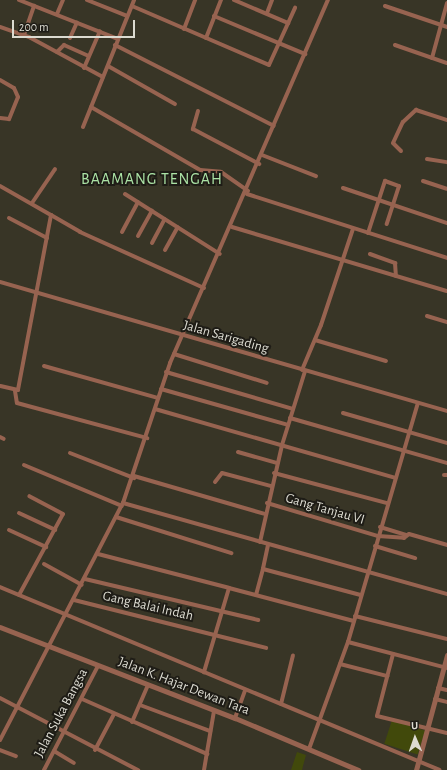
<!DOCTYPE html>
<style>
body{margin:0}
#map{position:relative;width:447px;height:770px;overflow:hidden;background:#383526;font-family:"Alegreya Sans",sans-serif}
div>[style]{position:absolute}
[style*='--x']{left:calc(var(--x)*1px);top:calc(var(--y)*1px);width:calc(var(--w)*1px);rotate:calc(var(--a)*1deg)}
.green>*{inset:0;background:#41490b;transform-origin:0 0}
.minor>*{height:4px;margin:-2px;padding:0 2px;transform-origin:2px;border-radius:2px;background:#976350}
.tertiary>*{height:5px;margin:-2.5px;padding:0 2.5px;transform-origin:2.5px;border-radius:2.5px;background:#976350}
span{translate:-50% -50%;white-space:nowrap;text-align:center;line-height:1.15;-webkit-text-stroke:4px #1e1c16;paint-order:stroke}
.street-label{font-size:14px;color:#dcdbd1}
.quarter-label{font-size:16px;color:#abe2a5;letter-spacing:1px}
.north{position:absolute;left:395px;top:718px;width:40px;height:40px;-webkit-text-stroke:3px #1e1c16;paint-order:stroke;rotate:358deg;font-size:11px;font-weight:700;line-height:16px;text-align:center;color:#dcdbd1}
.north::after{content:'';display:block;margin:auto;width:14px;height:18px;background:#dcdbd1;clip-path:polygon(50% 0,100% 100%,50% 72%,0 100%)}
.scale{position:absolute;left:12px;top:20px;width:123px;height:18px;box-sizing:border-box;border:2px solid #dcdbd1;border-top:0;padding-left:5px;font-size:12px;line-height:14px;white-space:nowrap;color:#dcdbd1;-webkit-text-stroke:3px #1e1c16;paint-order:stroke}
</style>
<div id="map">
<div class="green">
<div style="left:392px;top:720px;width:35px;height:25px;rotate:18deg"></div>
<div style="clip-path:polygon(297px 752px,306px 755px,303px 766px,302px 770px,291px 770px)"></div>
</div>
<div class="minor">
<div style="--x:19;--y:0;--w:106;--a:21.5"></div>
<div style="--x:87;--y:0;--w:43;--a:21.8"></div>
<div style="--x:234;--y:0;--w:59;--a:23.1"></div>
<div style="--x:132;--y:6;--w:149;--a:23.3"></div>
<div style="--x:269;--y:65;--w:63;--a:-65.5"></div>
<div style="--x:385;--y:6;--w:65;--a:18.7"></div>
<div style="--x:267;--y:13;--w:14;--a:-69"></div>
<div style="--x:57;--y:14;--w:15;--a:-67"></div>
<div style="--x:214;--y:16;--w:99;--a:22.7"></div>
<div style="--x:0;--y:27;--w:31;--a:19"></div>
<div style="--x:29;--y:37;--w:84;--a:28.4"></div>
<div style="--x:184;--y:29;--w:31;--a:-69"></div>
<div style="--x:24;--y:35;--w:31;--a:-71"></div>
<div style="--x:70;--y:38;--w:17;--a:-66"></div>
<div style="--x:206;--y:38;--w:41;--a:-68.5"></div>
<div style="--x:115;--y:45;--w:178;--a:27"></div>
<div style="--x:395;--y:45;--w:55;--a:19.1"></div>
<div style="--x:57;--y:52;--w:10;--a:-45"></div>
<div style="--x:64;--y:45;--w:27;--a:24"></div>
<div style="--x:432;--y:58;--w:57;--a:-74.7"></div>
<div style="--x:108;--y:66;--w:77;--a:29.6"></div>
<div style="--x:84;--y:68;--w:40;--a:-66.6"></div>
<div style="--x:0;--y:80;--w:16;--a:30"></div>
<div style="--x:14;--y:88;--w:10;--a:66"></div>
<div style="--x:18;--y:97;--w:24;--a:112"></div>
<div style="--x:9;--y:119;--w:9;--a:-174"></div>
<div style="--x:91;--y:107;--w:126;--a:30"></div>
<div style="--x:200;--y:170;--w:21;--a:5"></div>
<div style="--x:221;--y:172;--w:33;--a:35"></div>
<div style="--x:198;--y:111;--w:19;--a:106"></div>
<div style="--x:193;--y:129;--w:75;--a:27.9"></div>
<div style="--x:83;--y:127;--w:137;--a:-68.1"></div>
<div style="--x:401;--y:151;--w:11;--a:-135"></div>
<div style="--x:393;--y:143;--w:23;--a:-65"></div>
<div style="--x:403;--y:122;--w:18;--a:-43"></div>
<div style="--x:416;--y:110;--w:33;--a:18"></div>
<div style="--x:262;--y:155;--w:58;--a:21.3"></div>
<div style="--x:427;--y:159;--w:20;--a:9"></div>
<div style="--x:423;--y:181;--w:25;--a:18"></div>
<div style="--x:0;--y:186;--w:59;--a:29.6"></div>
<div style="--x:51;--y:215;--w:178;--a:100.7"></div>
<div style="--x:18;--y:390;--w:18;--a:-167"></div>
<div style="--x:343;--y:188;--w:110;--a:18.6"></div>
<div style="--x:125;--y:194;--w:112;--a:32.3"></div>
<div style="--x:247;--y:194;--w:210;--a:17.7"></div>
<div style="--x:32;--y:203;--w:41;--a:-55.9"></div>
<div style="--x:51;--y:215;--w:34;--a:30"></div>
<div style="--x:80;--y:232;--w:136;--a:24.3"></div>
<div style="--x:9;--y:218;--w:43;--a:27.8"></div>
<div style="--x:232;--y:227;--w:224;--a:16.6"></div>
<div style="--x:122;--y:232;--w:34;--a:-62"></div>
<div style="--x:368;--y:233;--w:55;--a:-71.9"></div>
<div style="--x:385;--y:181;--w:15;--a:20"></div>
<div style="--x:399;--y:186;--w:40;--a:108"></div>
<div style="--x:138;--y:236;--w:29;--a:-61"></div>
<div style="--x:152;--y:243;--w:27;--a:-62"></div>
<div style="--x:165;--y:250;--w:26;--a:-61"></div>
<div style="--x:370;--y:254;--w:27;--a:20"></div>
<div style="--x:395;--y:263;--w:13;--a:86"></div>
<div style="--x:0;--y:282;--w:465;--a:16.1"></div>
<div style="--x:427;--y:316;--w:21;--a:17"></div>
<div style="--x:315;--y:340;--w:74;--a:16.5"></div>
<div style="--x:174;--y:354;--w:97;--a:17.3"></div>
<div style="--x:44;--y:366;--w:118;--a:15.7"></div>
<div style="--x:302;--y:370;--w:49;--a:-67.1"></div>
<div style="--x:321;--y:325;--w:101;--a:-71.6"></div>
<div style="--x:166;--y:372;--w:132;--a:16.2"></div>
<div style="--x:161;--y:389;--w:132;--a:15.8"></div>
<div style="--x:15;--y:391;--w:12;--a:81"></div>
<div style="--x:17;--y:403;--w:135;--a:15.1"></div>
<div style="--x:155;--y:409;--w:250;--a:16"></div>
<div style="--x:343;--y:413;--w:108;--a:16.1"></div>
<div style="--x:290;--y:418;--w:163;--a:16"></div>
<div style="--x:0;--y:437;--w:4;--a:27"></div>
<div style="--x:238;--y:452;--w:41;--a:15.8"></div>
<div style="--x:70;--y:453;--w:69;--a:21.3"></div>
<div style="--x:24;--y:465;--w:106;--a:22.7"></div>
<div style="--x:274;--y:473;--w:117;--a:14.9"></div>
<div style="--x:444;--y:475;--w:3;--a:0"></div>
<div style="--x:134;--y:476;--w:136;--a:16.2"></div>
<div style="--x:215;--y:482;--w:11;--a:-52"></div>
<div style="--x:222;--y:473;--w:51;--a:14.9"></div>
<div style="--x:123;--y:503;--w:337;--a:15.7"></div>
<div style="--x:267;--y:503;--w:116;--a:16.6"></div>
<div style="--x:378;--y:536;--w:26;--a:4"></div>
<div style="--x:404;--y:538;--w:6;--a:-39"></div>
<div style="--x:409;--y:534;--w:40;--a:16"></div>
<div style="--x:19;--y:513;--w:40;--a:25"></div>
<div style="--x:116;--y:517;--w:121;--a:17.4"></div>
<div style="--x:380;--y:527;--w:28;--a:17"></div>
<div style="--x:9;--y:530;--w:41;--a:24.7"></div>
<div style="--x:260;--y:542;--w:99;--a:-77.2"></div>
<div style="--x:282;--y:445;--w:77;--a:-72.7"></div>
<div style="--x:268;--y:545;--w:25;--a:102"></div>
<div style="--x:263;--y:569;--w:101;--a:14.9"></div>
<div style="--x:375;--y:546;--w:42;--a:16.7"></div>
<div style="--x:98;--y:554;--w:135;--a:14.5"></div>
<div style="--x:229;--y:588;--w:88;--a:106.6"></div>
<div style="--x:44;--y:564;--w:43;--a:28.9"></div>
<div style="--x:85;--y:579;--w:178;--a:13.3"></div>
<div style="--x:0;--y:587;--w:476;--a:22.6"></div>
<div style="--x:229;--y:588;--w:129;--a:14.8"></div>
<div style="--x:19;--y:595;--w:92;--a:-61.5"></div>
<div style="--x:63;--y:514;--w:38;--a:-152"></div>
<div style="--x:256;--y:595;--w:28;--a:-75"></div>
<div style="--x:74;--y:600;--w:198;--a:14"></div>
<div style="--x:355;--y:616;--w:95;--a:14"></div>
<div style="--x:348;--y:642;--w:102;--a:14.7"></div>
<div style="--x:393;--y:654;--w:64;--a:104.5"></div>
<div style="--x:377;--y:716;--w:72;--a:13.7"></div>
<div style="--x:340;--y:664;--w:49;--a:14.3"></div>
<div style="--x:438;--y:688;--w:9;--a:13"></div>
<div style="--x:0;--y:698;--w:156;--a:27.6"></div>
<div style="--x:82;--y:699;--w:137;--a:23.7"></div>
<div style="--x:435;--y:699;--w:12;--a:14"></div>
<div style="--x:281;--y:704;--w:50;--a:-76.2"></div>
<div style="--x:140;--y:705;--w:75;--a:20.4"></div>
<div style="--x:235;--y:718;--w:30;--a:-70"></div>
<div style="--x:132;--y:722;--w:40;--a:-66.6"></div>
<div style="--x:0;--y:740;--w:267;--a:-62.6"></div>
<div style="--x:123;--y:503;--w:148;--a:-71.4"></div>
<div style="--x:170;--y:363;--w:396;--a:-66.5"></div>
<div style="--x:309;--y:749;--w:114;--a:-70"></div>
<div style="--x:348;--y:642;--w:249;--a:-73.7"></div>
<div style="--x:0;--y:750;--w:17;--a:21"></div>
<div style="--x:95;--y:750;--w:41;--a:-62.2"></div>
<div style="--x:54;--y:751;--w:23;--a:31"></div>
<div style="--x:44;--y:770;--w:117;--a:-62.6"></div>
<div style="--x:204;--y:770;--w:60;--a:-80.4"></div>
</div>
<div class="tertiary">
<div style="--x:0;--y:627;--w:252;--a:21.2"></div>
<div style="--x:235;--y:718;--w:134;--a:22.9"></div>
<div style="--x:416;--y:770;--w:119;--a:-74.9"></div>
</div>
<div class="street-label">
<span style="left:226px;top:337px;rotate:16deg">Jalan Sarigading</span>
<span style="left:325px;top:509px;rotate:16deg">Gang Tanjau VI</span>
<span style="left:148px;top:606px;rotate:13deg">Gang Balai Indah</span>
<span style="left:184px;top:686px;rotate:21deg">Jalan K. Hajar Dewan Tara</span>
<span style="left:61px;top:713px;rotate:-62deg">Jalan Suka Bangsa</span>
</div>
<div class="quarter-label">
<span style="left:152px;top:179px">BAAMANG TENGAH</span>
</div>
<div class="north">U</div>
<div class="scale">200 m</div>
</div>
